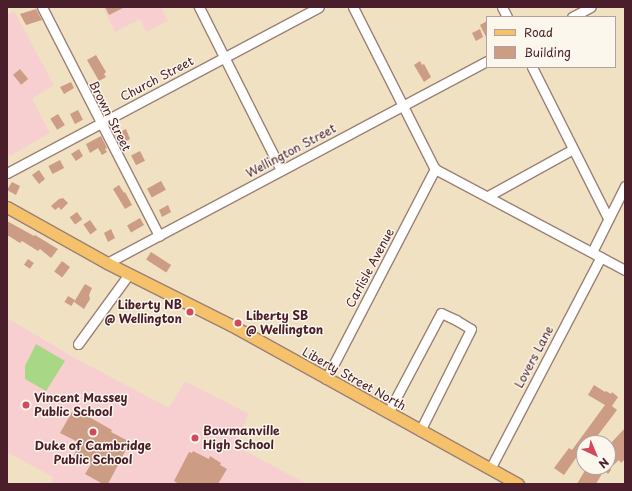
<!DOCTYPE html>
<style>
body{margin:0}
#map{position:relative;width:632px;height:491px;overflow:hidden;background:#efe1c2;font-family:"Playpen Sans",sans-serif}
div>[style]{position:absolute}
[style*='--x']{left:calc(var(--x)*1px);top:calc(var(--y)*1px);width:calc(var(--w)*1px);rotate:calc(var(--a)*1deg)}
.built>*{inset:0;background:#f7cfd1}
.green>*{inset:0;background:#a8d785}
.building>*{inset:0;background:#cc9c84;transform-origin:0 0}
.roads{filter:drop-shadow(1px 0 #9c8076) drop-shadow(-1px 0 #9c8076) drop-shadow(0 1px #9c8076) drop-shadow(0 -1px #9c8076)}
.minor>*{height:9px;margin:-4.5px;padding:0 4.5px;transform-origin:4.5px;border-radius:4.5px;background:#fff}
.major>*{height:11px;margin:-5.5px;padding:0 5.5px;transform-origin:5.5px;border-radius:5.5px;background:#f5c16b}
.dots>*{width:11px;height:11px;translate:-50% -50%;box-sizing:border-box;border:2px solid #fbf7ec;border-radius:50%}
span{translate:-50% -50%;white-space:nowrap;text-align:center;line-height:1.15;-webkit-text-stroke:3px #fbf7ec;paint-order:stroke}
.street-label{font-size:12px;color:#4a1f2b}
.poi-label{font-size:12px;color:#4a1f2b;font-weight:700}
.right{translate:-100% -50%;text-align:right}
.left{translate:0 -50%;text-align:left}
.frame{position:absolute;inset:0;border:8px solid #4a1f2b;pointer-events:none}
.legend{position:absolute;left:486px;top:16px;width:130px;height:52px;box-sizing:border-box;background:#fbf7ec;border:1px solid #b4a19f;margin:0;padding:5px 7px;list-style:none;font-size:12px;color:#4a1f2b}
.legend li{display:flex;align-items:center;gap:8px;height:20px}
.legend b{width:20px;border:1px solid #b4a19f}
.north{position:absolute;left:576px;top:435px;width:40px;height:40px;box-sizing:border-box;background:#fbf7ec;border:1px solid #b4a19f;border-radius:50%;rotate:136deg;font-size:11px;font-weight:700;line-height:16px;text-align:center;color:#4a1f2b}
.north::after{content:'';display:block;margin:auto;width:14px;height:18px;background:#d1495b;clip-path:polygon(50% 0,100% 100%,50% 72%,0 100%)}
</style>
<div id="map">
<div class="built">
<div style="clip-path:polygon(103px 7px,161px 7px,168px 21px,146px 32px,140px 19px,115px 32px)"></div>
<div style="clip-path:polygon(14px 11px,54px 85px,32px 99px,50px 133px,10px 156px,7px 152px,7px 15px)"></div>
<div style="clip-path:polygon(7px 318px,73px 357px,169px 408px,185px 381px,249px 414px,234px 445px,307px 484px,51px 484px,53px 477px,7px 452px)"></div>
</div>
<div class="green">
<div style="clip-path:polygon(36px 344px,65px 361px,46px 391px,25px 379px,25px 366px)"></div>
</div>
<div class="building">
<div style="clip-path:polygon(105px 7px,125px 7px,109px 15px)"></div>
<div style="clip-path:polygon(36px 9px,42px 20px,26px 25px,20px 14px)"></div>
<div style="clip-path:polygon(487px 21px,487px 39px,480px 25px)"></div>
<div style="clip-path:polygon(480px 29px,483px 37px,476px 41px,472px 33px)"></div>
<div style="clip-path:polygon(96px 55px,106px 72px,104px 74px,106px 77px,99px 81px,87px 60px)"></div>
<div style="clip-path:polygon(420px 61px,422px 65px,424px 64px,431px 77px,424px 82px,414px 65px)"></div>
<div style="left:20px;top:69px;width:13px;height:9px;rotate:51deg"></div>
<div style="clip-path:polygon(71px 82px,74px 88px,64px 94px,60px 87px)"></div>
<div style="left:78px;top:110px;width:11px;height:9px;rotate:63deg"></div>
<div style="left:58px;top:114px;width:13px;height:9px;rotate:58deg"></div>
<div style="clip-path:polygon(126px 129px,130px 139px,125px 142px,120px 132px)"></div>
<div style="clip-path:polygon(101px 136px,107px 148px,105px 149px,107px 152px,102px 155px,98px 148px,90px 153px,86px 144px)"></div>
<div style="clip-path:polygon(79px 149px,83px 156px,76px 161px,71px 154px)"></div>
<div style="left:140px;top:151px;width:11px;height:10px;rotate:63deg"></div>
<div style="left:60px;top:160px;width:9px;height:13px;rotate:63deg"></div>
<div style="clip-path:polygon(39px 170px,45px 179px,39px 184px,32px 175px)"></div>
<div style="left:161px;top:181px;width:10px;height:16px;rotate:61deg"></div>
<div style="clip-path:polygon(12px 182px,20px 186px,16px 195px,7px 190px)"></div>
<div style="clip-path:polygon(119px 185px,124px 193px,125px 192px,132px 205px,125px 209px,113px 189px)"></div>
<div style="clip-path:polygon(63px 198px,68px 203px,61px 210px,59px 207px,55px 210px,51px 206px,59px 199px)"></div>
<div style="clip-path:polygon(168px 205px,171px 212px,162px 217px,159px 210px)"></div>
<div style="left:77px;top:212px;width:9px;height:9px;rotate:54deg"></div>
<div style="left:140px;top:218px;width:8px;height:15px;rotate:60deg"></div>
<div style="left:90px;top:220px;width:12px;height:8px;rotate:55deg"></div>
<div style="clip-path:polygon(7px 221px,34px 236px,35px 235px,58px 249px,51px 258px,40px 249px,38px 251px,22px 241px,20px 243px,7px 235px)"></div>
<div style="clip-path:polygon(111px 229px,115px 238px,108px 242px,104px 233px)"></div>
<div style="left:151px;top:252px;width:24px;height:9px;rotate:33deg"></div>
<div style="left:28px;top:259px;width:7px;height:7px;rotate:34deg"></div>
<div style="left:62px;top:261px;width:10px;height:13px;rotate:37deg"></div>
<div style="clip-path:polygon(85px 284px,92px 288px,89px 295px,90px 299px,84px 309px,74px 302px)"></div>
<div style="left:68px;top:296px;width:8px;height:7px;rotate:30deg"></div>
<div style="clip-path:polygon(594px 385px,605px 392px,606px 391px,611px 394px,612px 392px,618px 397px,612px 406px,617px 410px,592px 443px,584px 443px,584px 454px,581px 457px,578px 455px,564px 475px,554px 468px,569px 448px,572px 450px,605px 405px,588px 395px)"></div>
<div style="clip-path:polygon(72px 412px,81px 416px,82px 413px,112px 430px,111px 432px,130px 442px,108px 484px,103px 484px,85px 474px,91px 464px,74px 455px,80px 443px,60px 433px)"></div>
<div style="clip-path:polygon(625px 428px,625px 459px,621px 463px,619px 460px,610px 468px,611px 470px,608px 474px,604px 470px,596px 484px,577px 484px,587px 467px,608px 467px,608px 449px,613px 444px,611px 443px)"></div>
<div style="clip-path:polygon(193px 451px,209px 459px,210px 456px,221px 463px,220px 465px,227px 469px,218px 484px,179px 484px,174px 481px,189px 452px,192px 453px)"></div>
</div>
<div class="roads">
<div class="minor">
<div style="--x:42;--y:7;--w:257;--a:62.9"></div>
<div style="--x:199;--y:7;--w:182;--a:63.3"></div>
<div style="--x:353;--y:7;--w:182;--a:63.2"></div>
<div style="--x:502;--y:7;--w:11;--a:63"></div>
<div style="--x:572;--y:17;--w:21;--a:-28"></div>
<div style="--x:532;--y:67;--w:169;--a:63.3"></div>
<div style="--x:435;--y:169;--w:215;--a:28"></div>
<div style="--x:7;--y:173;--w:353;--a:-28"></div>
<div style="--x:488;--y:196;--w:97;--a:-28.9"></div>
<div style="--x:592;--y:252;--w:74;--a:-63.4"></div>
<div style="--x:107;--y:263;--w:430;--a:-28"></div>
<div style="--x:78;--y:344;--w:87;--a:-53.9"></div>
<div style="--x:326;--y:379;--w:237;--a:-62.6"></div>
<div style="--x:388;--y:413;--w:113;--a:-62.1"></div>
<div style="--x:441;--y:313;--w:17;--a:25"></div>
<div style="--x:456;--y:320;--w:17;--a:31"></div>
<div style="--x:471;--y:329;--w:114;--a:116.6"></div>
<div style="--x:490;--y:469;--w:239;--a:-62.4"></div>
</div>
<div class="major">
<div style="--x:7;--y:207;--w:115;--a:29.2"></div>
<div style="--x:107;--y:263;--w:139;--a:26.6"></div>
<div style="--x:231;--y:325;--w:328;--a:29"></div>
</div>
</div>
<div class="dots">
<div style="left:190px;top:312px;background:#d1495b"></div>
<div style="left:238px;top:323px;background:#d1495b"></div>
<div style="left:26px;top:405px;background:#d1495b"></div>
<div style="left:93px;top:432px;background:#d1495b"></div>
<div style="left:195px;top:438px;background:#d1495b"></div>
</div>
<div class="street-label">
<span style="left:157px;top:79px;rotate:-28deg">Church Street</span>
<span style="left:110px;top:116px;rotate:63deg">Brown Street</span>
<span style="left:291px;top:151px;rotate:-28deg">Wellington Street</span>
<span style="left:370px;top:268px;rotate:-62deg">Carlisle Avenue</span>
<span style="left:534px;top:357px;rotate:-62deg">Lovers Lane</span>
<span style="left:354px;top:379px;rotate:29deg">Liberty Street North</span>
</div>
<div class="poi-label">
<span class="right" style="left:182px;top:312px">Liberty NB<br>@ Wellington</span>
<span class="left" style="left:246px;top:323px">Liberty SB<br>@ Wellington</span>
<span class="left" style="left:34px;top:405px">Vincent Massey<br>Public School</span>
<span class="left" style="left:203px;top:438px">Bowmanville<br>High School</span>
<span style="left:93px;top:453px">Duke of Cambridge<br>Public School</span>
</div>
<div class="frame"></div>
<ul class="legend">
<li><b style="height:5px;background:#f5c16b"></b>Road</li>
<li><b style="height:11px;background:#cc9c84"></b>Building</li>
</ul>
<div class="north">N</div>
</div>
